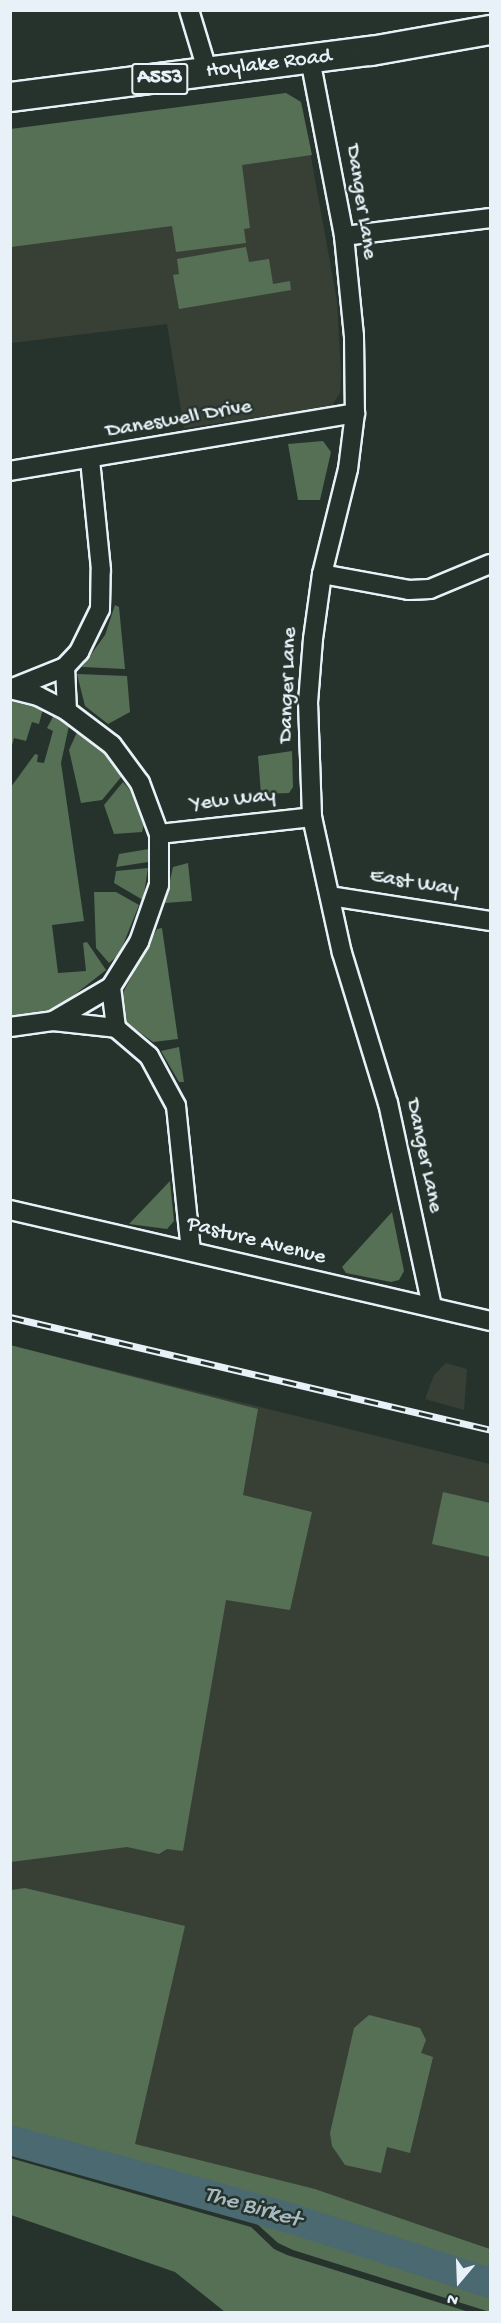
<!DOCTYPE html>
<style>
body{margin:0}
#map{position:relative;width:501px;height:2323px;overflow:hidden;background:#26332d;font-family:"Gochi Hand",sans-serif}
div>[style]{position:absolute}
[style*='--x']{left:calc(var(--x)*1px);top:calc(var(--y)*1px);width:calc(var(--w)*1px);rotate:calc(var(--a)*1deg)}
.built>*{inset:0;background:#384036}
.green>*{inset:0;background:#567055}
.river>*{height:30px;margin:-15px;padding:0 15px;transform-origin:15px;border-radius:15px;background:#4a6971}
.roads{filter:drop-shadow(2px 0 #e8f1f8) drop-shadow(-2px 0 #e8f1f8) drop-shadow(0 2px #e8f1f8) drop-shadow(0 -2px #e8f1f8)}
.minor>*{height:18px;margin:-9px;padding:0 9px;transform-origin:9px;border-radius:9px;background:#26332d}
.primary>*{height:28px;margin:-14px;padding:0 14px;transform-origin:14px;border-radius:14px;background:#26332d}
.rail>*{height:7px;margin-top:-3.5px;transform-origin:0;background:repeating-linear-gradient(90deg,#26332d 0 14px,#e8f1f8 0 28px);box-sizing:border-box;border-block:2px solid #e8f1f8}
span{translate:-50% -50%;white-space:nowrap;text-align:center;line-height:1.15;-webkit-text-stroke:5px #26332d;paint-order:stroke}
.shield-label span{padding:2px 4px;background:#26332d;border:2px solid;border-radius:4px;-webkit-text-stroke-width:0}
.shield-label{font-size:21px;color:#e8f1f8;font-weight:700}
.street-label{font-size:22px;color:#e8f1f8}
.water-label{font-size:24px;color:#a9bbc2;font-style:italic}
.frame{position:absolute;inset:0;border:12px solid #e8f1f8;pointer-events:none}
.north{position:absolute;left:429px;top:2251px;width:60px;height:60px;-webkit-text-stroke:4px #26332d;paint-order:stroke;rotate:199deg;font-size:16px;font-weight:700;line-height:24px;text-align:center;color:#e8f1f8}
.north::after{content:'';display:block;margin:auto;width:21px;height:27px;background:#e8f1f8;clip-path:polygon(50% 0,100% 100%,50% 72%,0 100%)}
</style>
<div id="map">
<div class="built">
<div style="clip-path:polygon(286px 93px,301px 102px,337px 301px,341px 374px,340px 393px,331px 407px,184px 428px,167px 324px,11px 343px,10px 129px)"></div>
<div style="clip-path:polygon(10px 1345px,490px 1464px,490px 2249px,315px 2189px,175px 2156px,11px 2108px)"></div>
<div style="clip-path:polygon(446px 1363px,467px 1369px,464px 1410px,425px 1399px,434px 1375px)"></div>
</div>
<div class="green">
<div style="clip-path:polygon(286px 93px,301px 102px,312px 155px,242px 165px,250px 228px,244px 229px,246px 243px,176px 252px,172px 226px,11px 247px,11px 129px)"></div>
<div style="clip-path:polygon(246px 247px,249px 262px,269px 259px,273px 284px,290px 281px,291px 290px,179px 309px,173px 275px,179px 274px,177px 259px)"></div>
<div style="clip-path:polygon(323px 441px,331px 452px,320px 500px,298px 500px,288px 444px)"></div>
<div style="clip-path:polygon(115px 605px,119px 607px,125px 669px,82px 667px,105px 635px)"></div>
<div style="clip-path:polygon(77px 674px,127px 676px,130px 712px,108px 724px,85px 706px)"></div>
<div style="clip-path:polygon(11px 701px,43px 709px,39px 724px,32px 722px,26px 741px,14px 738px,11px 749px)"></div>
<div style="clip-path:polygon(55px 713px,70px 721px,61px 763px,84px 921px,52px 925px,58px 973px,86px 971px,83px 943px,87px 942px,106px 970px,55px 1010px,11px 1022px,11px 787px,35px 754px,38px 755px,37px 762px,44px 763px,53px 731px,47px 728px)"></div>
<div style="clip-path:polygon(78px 730px,102px 749px,122px 776px,102px 800px,81px 803px,69px 750px)"></div>
<div style="clip-path:polygon(292px 751px,293px 787px,289px 793px,261px 794px,258px 756px)"></div>
<div style="clip-path:polygon(123px 782px,132px 792px,144px 824px,142px 832px,114px 834px,104px 805px)"></div>
<div style="clip-path:polygon(149px 849px,148px 862px,116px 867px,119px 854px)"></div>
<div style="clip-path:polygon(188px 863px,192px 901px,165px 903px,173px 867px)"></div>
<div style="clip-path:polygon(148px 868px,143px 900px,114px 883px,116px 871px)"></div>
<div style="clip-path:polygon(94px 892px,116px 892px,139px 905px,119px 955px,109px 963px,96px 948px)"></div>
<div style="clip-path:polygon(162px 928px,178px 1039px,153px 1042px,123px 1020px,119px 1000px,157px 929px)"></div>
<div style="clip-path:polygon(179px 1047px,184px 1082px,179px 1082px,161px 1051px)"></div>
<div style="clip-path:polygon(170px 1181px,174px 1221px,167px 1229px,129px 1224px)"></div>
<div style="clip-path:polygon(392px 1212px,404px 1271px,399px 1280px,391px 1282px,346px 1273px,342px 1267px)"></div>
<div style="clip-path:polygon(10px 1345px,258px 1409px,243px 1495px,312px 1512px,290px 1610px,226px 1600px,183px 1851px,167px 1849px,159px 1854px,127px 1847px,11px 1862px)"></div>
<div style="clip-path:polygon(443px 1492px,490px 1503px,490px 1557px,432px 1544px)"></div>
<div style="clip-path:polygon(25px 1888px,185px 1926px,135px 2144px,315px 2189px,490px 2249px,490px 2312px,293px 2250px,278px 2243px,256px 2223px,11px 2153px,11px 1890px)"></div>
<div style="clip-path:polygon(369px 2015px,420px 2028px,426px 2040px,421px 2053px,433px 2057px,410px 2153px,387px 2147px,381px 2173px,345px 2165px,332px 2146px,330px 2133px,354px 2028px)"></div>
<div style="clip-path:polygon(10px 2158px,251px 2227px,274px 2249px,287px 2255px,469px 2312px,225px 2312px,175px 2272px,11px 2215px)"></div>
</div>
<div class="river">
<div style="--x:10;--y:2140;--w:291;--a:15.6"></div>
<div style="--x:290;--y:2218;--w:210;--a:18"></div>
</div>
<div class="roads">
<div class="minor">
<div style="--x:189;--y:10;--w:66;--a:73.2"></div>
<div style="--x:310;--y:59;--w:180;--a:79.1"></div>
<div style="--x:344;--y:236;--w:100;--a:84.3"></div>
<div style="--x:354;--y:336;--w:77;--a:89.3"></div>
<div style="--x:355;--y:413;--w:56;--a:97.1"></div>
<div style="--x:348;--y:469;--w:108;--a:103.9"></div>
<div style="--x:322;--y:574;--w:66;--a:97.9"></div>
<div style="--x:313;--y:639;--w:63;--a:94.5"></div>
<div style="--x:308;--y:702;--w:115;--a:88"></div>
<div style="--x:312;--y:817;--w:139;--a:77.6"></div>
<div style="--x:342;--y:953;--w:157;--a:73"></div>
<div style="--x:388;--y:1103;--w:208;--a:77.8"></div>
<div style="--x:344;--y:236;--w:147;--a:-7"></div>
<div style="--x:10;--y:471;--w:350;--a:-9.5"></div>
<div style="--x:322;--y:574;--w:88;--a:10.4"></div>
<div style="--x:409;--y:590;--w:21;--a:-3"></div>
<div style="--x:430;--y:589;--w:65;--a:-22.6"></div>
<div style="--x:65;--y:667;--w:44;--a:87.4"></div>
<div style="--x:10;--y:689;--w:29;--a:14"></div>
<div style="--x:38;--y:696;--w:33;--a:27"></div>
<div style="--x:67;--y:711;--w:56;--a:37.1"></div>
<div style="--x:112;--y:745;--w:47;--a:53.6"></div>
<div style="--x:140;--y:783;--w:54;--a:69.6"></div>
<div style="--x:159;--y:834;--w:51;--a:90"></div>
<div style="--x:159;--y:885;--w:60;--a:109.3"></div>
<div style="--x:139;--y:942;--w:53;--a:121.9"></div>
<div style="--x:111;--y:987;--w:41;--a:83"></div>
<div style="--x:116;--y:1028;--w:43;--a:40.3"></div>
<div style="--x:149;--y:1056;--w:57;--a:61.6"></div>
<div style="--x:176;--y:1106;--w:145;--a:84.1"></div>
<div style="--x:10;--y:689;--w:59;--a:-21.8"></div>
<div style="--x:65;--y:667;--w:21;--a:-47"></div>
<div style="--x:79;--y:652;--w:48;--a:-64"></div>
<div style="--x:100;--y:609;--w:39;--a:-89"></div>
<div style="--x:101;--y:570;--w:111;--a:-95.7"></div>
<div style="--x:159;--y:834;--w:154;--a:-6.3"></div>
<div style="--x:330;--y:896;--w:162;--a:8.9"></div>
<div style="--x:53;--y:1021;--w:63;--a:6.3"></div>
<div style="--x:10;--y:1027;--w:43;--a:-7.9"></div>
<div style="--x:53;--y:1021;--w:67;--a:-30.4"></div>
<div style="--x:10;--y:1210;--w:493;--a:13"></div>
</div>
<div class="primary">
<div style="--x:10;--y:97;--w:364;--a:-7.3"></div>
<div style="--x:371;--y:51;--w:121;--a:-10"></div>
</div>
</div>
<div class="rail">
<div style="--x:10;--y:1317;--w:493;--a:13.2"></div>
</div>
<div class="shield-label">
<span style="left:160px;top:79px">A553</span>
</div>
<div class="street-label">
<span style="left:269px;top:65px;rotate:-7deg">Hoylake Road</span>
<span style="left:360px;top:202px;rotate:81deg">Danger Lane</span>
<span style="left:179px;top:420px;rotate:-10deg">Daneswell Drive</span>
<span style="left:289px;top:685px;rotate:-88deg">Danger Lane</span>
<span style="left:233px;top:801px;rotate:-6deg">Yew Way</span>
<span style="left:414px;top:884px;rotate:9deg">East Way</span>
<span style="left:423px;top:1156px;rotate:78deg">Danger Lane</span>
<span style="left:256px;top:1242px;rotate:14deg">Pasture Avenue</span>
</div>
<div class="water-label">
<span style="left:252px;top:2208px;rotate:16deg">The Birket</span>
</div>
<div class="frame"></div>
<div class="north">N</div>
</div>
